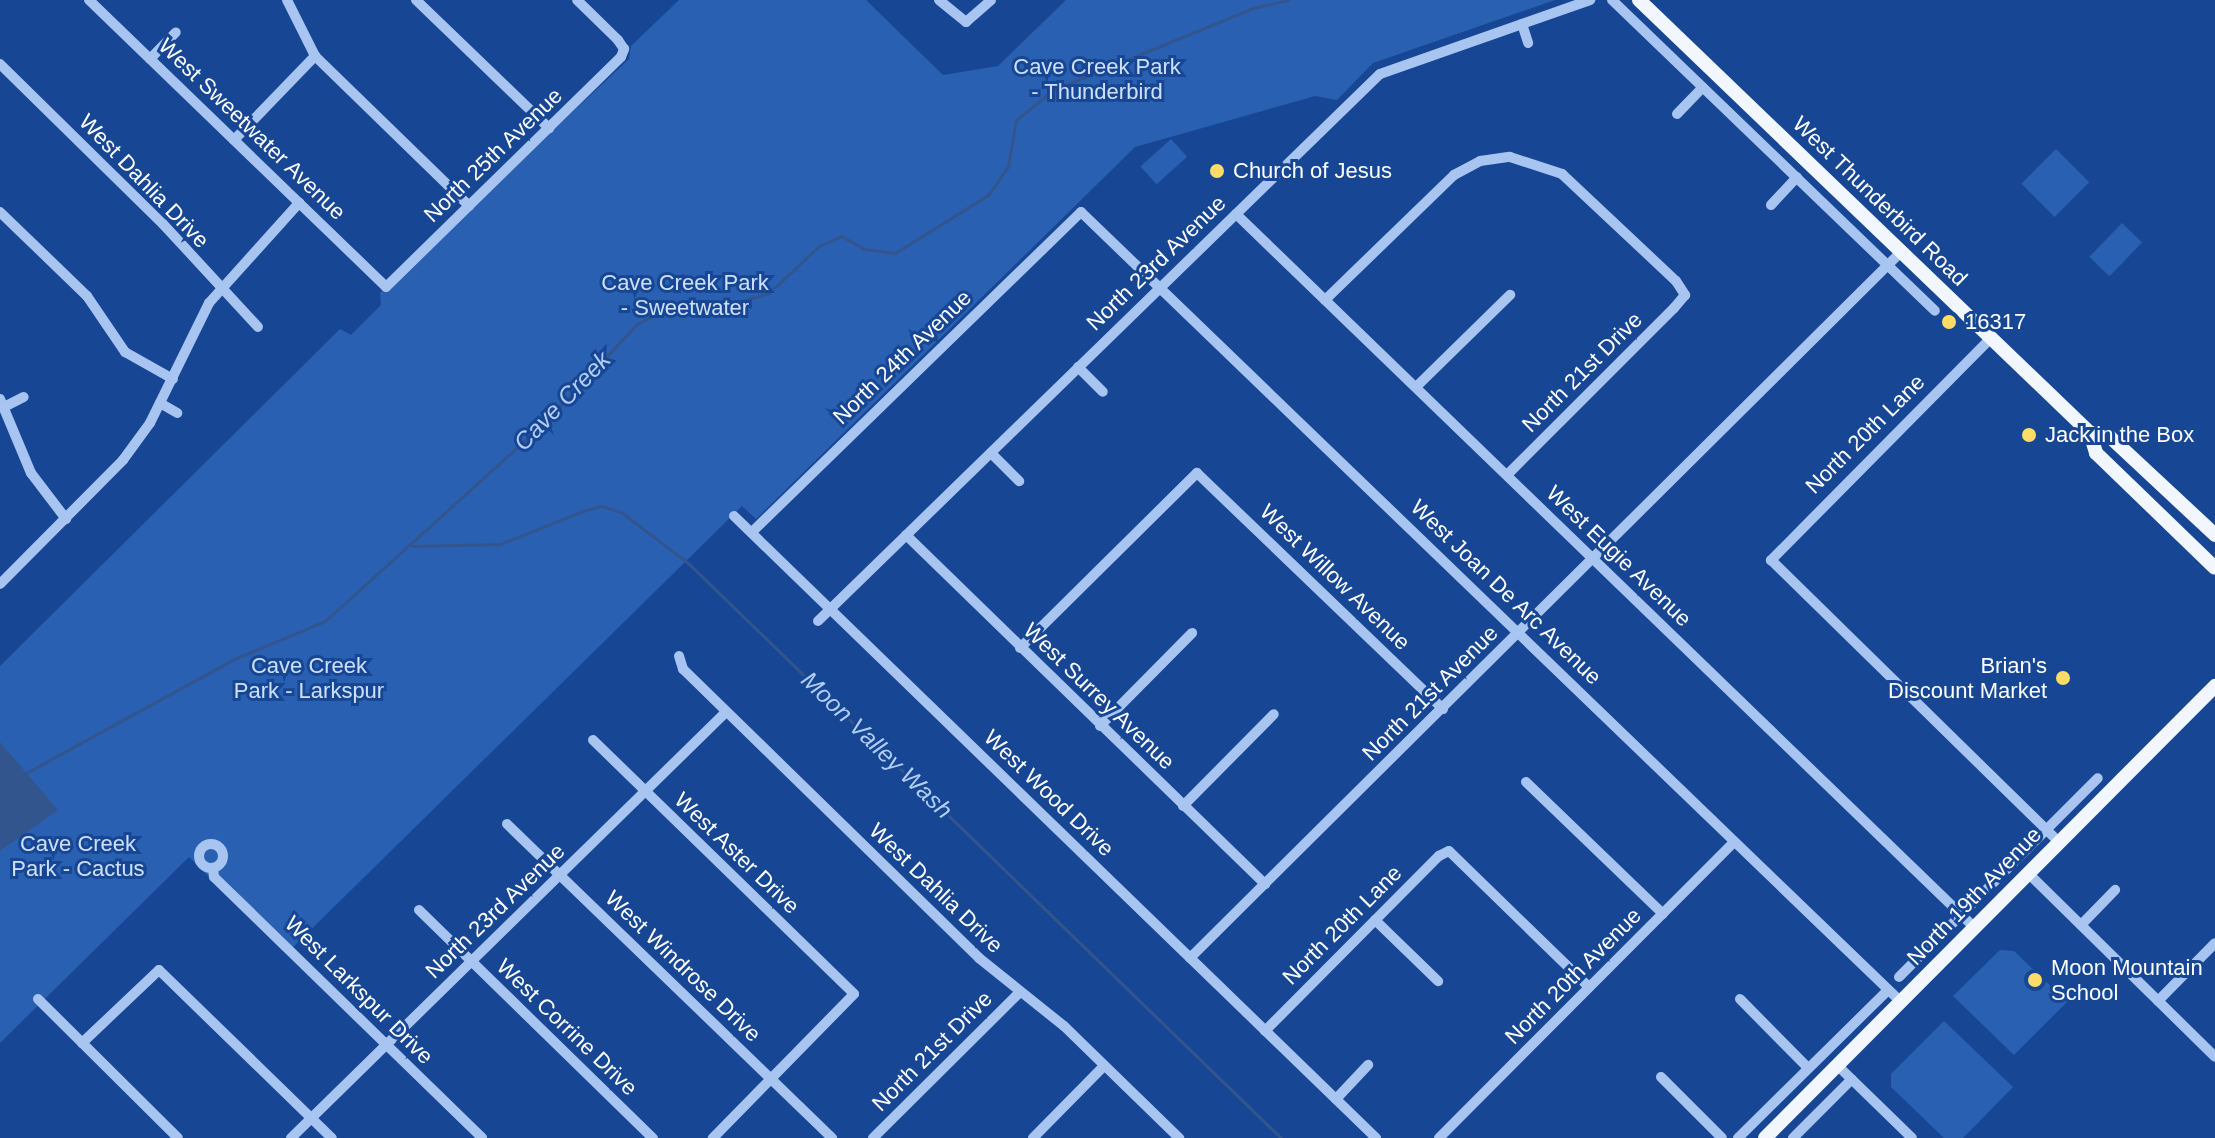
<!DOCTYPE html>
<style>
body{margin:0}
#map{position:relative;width:2215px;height:1138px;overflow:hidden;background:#174794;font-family:Arial,sans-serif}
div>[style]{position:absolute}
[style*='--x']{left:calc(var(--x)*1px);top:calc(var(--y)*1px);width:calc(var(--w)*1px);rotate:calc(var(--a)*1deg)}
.green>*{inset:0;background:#2a60b2;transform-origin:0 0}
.water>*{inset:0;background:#33558e}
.stream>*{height:3px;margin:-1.5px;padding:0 1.5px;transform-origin:1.5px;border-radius:1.5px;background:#33558e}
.minor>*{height:10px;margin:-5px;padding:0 5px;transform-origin:5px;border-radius:5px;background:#a8c4f0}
.minor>.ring{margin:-5px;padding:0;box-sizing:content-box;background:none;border:10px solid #a8c4f0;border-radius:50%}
.major>*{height:14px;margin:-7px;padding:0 7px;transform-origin:7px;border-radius:7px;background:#f1f6ff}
.dots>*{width:22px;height:22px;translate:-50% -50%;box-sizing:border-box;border:4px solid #174794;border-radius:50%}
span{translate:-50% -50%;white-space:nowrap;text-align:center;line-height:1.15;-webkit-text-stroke:6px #174794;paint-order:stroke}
.park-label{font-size:22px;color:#cee0fb}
.street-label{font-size:22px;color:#fff}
.poi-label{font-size:22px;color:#fff}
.left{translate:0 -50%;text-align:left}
.right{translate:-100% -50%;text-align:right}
.water-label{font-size:24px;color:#b4cff7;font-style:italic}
</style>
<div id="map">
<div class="green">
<div style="clip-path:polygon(679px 0,866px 0,943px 75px,998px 66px,1066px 0,1555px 0,1373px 63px,1337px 100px,1315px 96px,1135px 147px,756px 519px,742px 506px,286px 954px,189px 857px,0 1043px,0 666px,340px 329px,351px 335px,381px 305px,380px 293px,629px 59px,631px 46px)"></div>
<div style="left:1171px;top:139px;width:24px;height:41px;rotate:48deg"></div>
<div style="left:2056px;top:149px;width:47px;height:49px;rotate:45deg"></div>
<div style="left:2122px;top:223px;width:28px;height:47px;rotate:44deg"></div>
<div style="clip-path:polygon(2000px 950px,2014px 951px,2067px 1002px,2014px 1055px,1953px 996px)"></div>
<div style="clip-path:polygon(1944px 1021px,2013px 1087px,1963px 1138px,1944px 1138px,1891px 1087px,1891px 1074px)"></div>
</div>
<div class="water">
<div style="clip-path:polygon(0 742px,58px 810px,0 851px)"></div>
</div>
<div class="stream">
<div style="--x:412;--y:546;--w:88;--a:-1.3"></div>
<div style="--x:500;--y:544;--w:89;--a:-21.7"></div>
<div style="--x:583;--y:511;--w:19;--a:-16"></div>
<div style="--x:601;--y:506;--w:21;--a:17"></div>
<div style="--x:621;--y:512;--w:84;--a:37.3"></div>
<div style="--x:688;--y:563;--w:826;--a:44.12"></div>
<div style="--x:26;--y:773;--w:237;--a:-28.7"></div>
<div style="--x:234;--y:659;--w:99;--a:-22.7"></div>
<div style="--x:325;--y:621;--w:290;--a:-42.1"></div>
<div style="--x:540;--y:427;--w:141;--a:-46.7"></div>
<div style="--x:637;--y:324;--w:27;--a:-27"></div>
<div style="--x:661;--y:312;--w:38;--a:2"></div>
<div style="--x:699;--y:313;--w:73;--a:-15.9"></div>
<div style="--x:769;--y:293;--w:69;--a:-43.2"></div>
<div style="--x:819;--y:246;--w:24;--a:-24"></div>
<div style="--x:841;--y:236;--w:26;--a:29"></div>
<div style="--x:864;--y:249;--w:31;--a:7"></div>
<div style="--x:895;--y:253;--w:110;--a:-31.9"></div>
<div style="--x:988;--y:195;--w:35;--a:-55"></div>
<div style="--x:1008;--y:166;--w:47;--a:-80.1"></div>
<div style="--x:1016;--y:120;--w:48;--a:-39"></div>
<div style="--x:1053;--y:90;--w:216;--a:-22.3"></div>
<div style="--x:1253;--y:8;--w:36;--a:-13"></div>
</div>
<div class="minor">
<div style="--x:89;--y:0;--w:413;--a:44"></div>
<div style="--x:386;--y:287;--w:329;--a:-44.4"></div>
<div style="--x:621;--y:57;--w:9;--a:-69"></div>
<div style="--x:624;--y:49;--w:11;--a:-124"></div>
<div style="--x:618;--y:40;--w:57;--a:-135.7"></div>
<div style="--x:287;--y:0;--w:63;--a:63.4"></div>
<div style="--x:315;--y:56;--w:215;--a:44.2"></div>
<div style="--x:416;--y:0;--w:185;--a:43.9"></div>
<div style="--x:939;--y:0;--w:35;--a:39"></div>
<div style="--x:966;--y:22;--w:33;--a:-41"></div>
<div style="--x:1612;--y:0;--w:448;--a:43.9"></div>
<div style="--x:1522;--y:24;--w:20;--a:72"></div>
<div style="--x:150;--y:59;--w:37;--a:-46"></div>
<div style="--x:0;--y:64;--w:228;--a:44.5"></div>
<div style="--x:163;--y:224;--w:140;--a:47.3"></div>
<div style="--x:1677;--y:114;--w:37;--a:-46"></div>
<div style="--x:234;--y:140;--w:117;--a:-46"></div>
<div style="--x:1771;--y:205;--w:38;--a:-47"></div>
<div style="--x:0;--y:212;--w:121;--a:44"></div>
<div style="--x:87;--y:296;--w:68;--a:55.8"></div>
<div style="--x:125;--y:352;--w:55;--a:29.4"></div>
<div style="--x:1236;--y:214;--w:1026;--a:44.01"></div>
<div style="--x:1325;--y:300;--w:180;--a:-44.1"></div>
<div style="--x:1454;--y:175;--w:30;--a:-28"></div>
<div style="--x:1480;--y:161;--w:30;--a:-8"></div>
<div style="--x:1510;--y:157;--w:55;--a:18.1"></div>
<div style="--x:1562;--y:174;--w:156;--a:43.2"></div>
<div style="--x:1676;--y:281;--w:17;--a:57"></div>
<div style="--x:1685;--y:295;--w:17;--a:130"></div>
<div style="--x:1674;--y:308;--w:236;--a:135"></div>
<div style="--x:1991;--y:338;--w:313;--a:134.7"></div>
<div style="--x:1771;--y:560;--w:402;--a:44.4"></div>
<div style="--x:1078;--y:367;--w:35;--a:45"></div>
<div style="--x:1416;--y:387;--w:132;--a:-44.4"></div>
<div style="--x:0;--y:399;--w:80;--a:67.3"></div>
<div style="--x:31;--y:473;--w:58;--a:52.7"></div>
<div style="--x:160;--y:403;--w:20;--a:30"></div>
<div style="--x:4;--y:407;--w:22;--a:-27"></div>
<div style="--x:991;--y:453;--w:40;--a:45"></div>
<div style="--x:734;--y:516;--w:894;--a:44.09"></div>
<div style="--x:752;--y:532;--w:459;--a:-44.2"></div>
<div style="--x:1081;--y:212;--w:1139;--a:43.93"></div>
<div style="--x:906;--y:535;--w:501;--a:44.19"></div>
<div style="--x:0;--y:584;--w:175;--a:-45.2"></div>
<div style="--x:123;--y:460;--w:46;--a:-53.9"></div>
<div style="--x:150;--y:423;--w:134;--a:-63.8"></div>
<div style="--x:209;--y:303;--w:135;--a:-48"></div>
<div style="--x:818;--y:621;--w:784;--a:-44.23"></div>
<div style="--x:1380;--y:74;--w:223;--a:-19.4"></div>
<div style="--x:1020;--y:648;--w:249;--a:-44.7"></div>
<div style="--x:1197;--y:473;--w:341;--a:43.8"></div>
<div style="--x:679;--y:656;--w:14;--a:73"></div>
<div style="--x:683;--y:669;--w:414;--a:44.3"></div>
<div style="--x:979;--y:958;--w:109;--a:38.7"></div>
<div style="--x:1064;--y:1026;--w:161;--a:44.2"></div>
<div style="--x:1100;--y:726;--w:131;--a:-45.3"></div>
<div style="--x:593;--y:740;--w:364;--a:44.2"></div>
<div style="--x:854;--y:994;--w:202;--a:134.4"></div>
<div style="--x:1526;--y:782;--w:190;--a:43.9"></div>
<div style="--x:1183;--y:806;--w:129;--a:-45.3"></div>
<div style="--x:507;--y:824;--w:452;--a:44"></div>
<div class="ring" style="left:199px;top:844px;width:14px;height:14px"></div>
<div style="--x:213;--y:868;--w:9;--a:84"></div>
<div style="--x:214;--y:877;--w:374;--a:44.2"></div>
<div style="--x:2028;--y:873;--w:262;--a:44.5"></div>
<div style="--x:419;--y:910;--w:327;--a:44.3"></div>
<div style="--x:1375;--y:920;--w:88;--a:44.1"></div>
<div style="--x:2081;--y:925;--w:49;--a:-45.8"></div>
<div style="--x:1190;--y:958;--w:1002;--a:-44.8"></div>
<div style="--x:1899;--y:977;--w:281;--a:-45"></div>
<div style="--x:38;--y:999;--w:197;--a:44.8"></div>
<div style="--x:1740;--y:999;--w:97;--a:45.4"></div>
<div style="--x:2158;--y:1001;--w:81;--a:-45.5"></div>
<div style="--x:1265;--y:1031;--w:247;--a:-45.2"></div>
<div style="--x:1439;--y:856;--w:11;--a:-27"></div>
<div style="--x:1449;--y:851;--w:195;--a:44.2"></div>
<div style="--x:82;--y:1043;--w:106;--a:-43.5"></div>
<div style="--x:159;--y:970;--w:241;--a:44.2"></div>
<div style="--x:1838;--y:1066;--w:103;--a:44.2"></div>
<div style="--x:1661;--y:1077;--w:86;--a:45"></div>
<div style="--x:1336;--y:1099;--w:47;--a:-46.7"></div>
<div style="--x:291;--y:1138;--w:609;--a:-44.4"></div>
<div style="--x:873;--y:1138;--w:207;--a:-44.8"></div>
<div style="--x:1033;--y:1138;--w:101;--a:-45.4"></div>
<div style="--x:1439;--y:1138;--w:418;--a:-45.1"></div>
<div style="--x:1738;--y:1138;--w:211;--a:-44.6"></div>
<div style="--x:1793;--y:1138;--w:83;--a:-45"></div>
</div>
<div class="major">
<div style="--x:1639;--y:0;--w:625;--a:43.83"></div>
<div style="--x:2090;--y:433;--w:21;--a:73"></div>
<div style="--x:2096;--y:453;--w:165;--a:44"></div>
<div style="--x:2090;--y:433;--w:19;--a:9"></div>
<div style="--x:2109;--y:436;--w:145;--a:43"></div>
<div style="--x:1765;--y:1138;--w:638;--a:-45.13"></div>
</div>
<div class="dots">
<div style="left:1217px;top:171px;background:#ffdc67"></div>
<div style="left:1949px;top:322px;background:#ffdc67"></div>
<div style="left:2029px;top:435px;background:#ffdc67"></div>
<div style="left:2063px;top:678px;background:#ffdc67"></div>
<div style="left:2035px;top:980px;background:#ffdc67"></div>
</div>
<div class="park-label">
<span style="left:1097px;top:79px">Cave Creek Park<br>- Thunderbird</span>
<span style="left:685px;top:295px">Cave Creek Park<br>- Sweetwater</span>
<span style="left:309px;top:678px">Cave Creek<br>Park - Larkspur</span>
<span style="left:78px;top:856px">Cave Creek<br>Park - Cactus</span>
</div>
<div class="street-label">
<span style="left:252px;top:129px;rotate:44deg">West Sweetwater Avenue</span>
<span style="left:493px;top:155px;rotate:-44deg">North 25th Avenue</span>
<span style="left:144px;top:181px;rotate:46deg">West Dahlia Drive</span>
<span style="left:1880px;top:201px;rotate:44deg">West Thunderbird Road</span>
<span style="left:1156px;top:263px;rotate:-44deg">North 23rd Avenue</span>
<span style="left:902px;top:357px;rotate:-44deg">North 24th Avenue</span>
<span style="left:1582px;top:372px;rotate:-45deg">North 21st Drive</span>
<span style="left:1865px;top:434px;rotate:-45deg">North 20th Lane</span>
<span style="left:1619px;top:556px;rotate:44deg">West Eugie Avenue</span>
<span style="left:1335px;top:577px;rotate:44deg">West Willow Avenue</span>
<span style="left:1506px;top:592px;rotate:44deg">West Joan De Arc Avenue</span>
<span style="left:1430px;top:693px;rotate:-45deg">North 21st Avenue</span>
<span style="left:1099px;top:696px;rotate:44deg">West Surrey Avenue</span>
<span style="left:1049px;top:793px;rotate:44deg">West Wood Drive</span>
<span style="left:737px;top:853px;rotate:44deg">West Aster Drive</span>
<span style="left:936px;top:888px;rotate:44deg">West Dahlia Drive</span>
<span style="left:1974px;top:896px;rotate:-46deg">North 19th Avenue</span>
<span style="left:495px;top:911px;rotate:-44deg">North 23rd Avenue</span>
<span style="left:1342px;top:925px;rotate:-45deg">North 20th Lane</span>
<span style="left:683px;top:966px;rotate:44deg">West Windrose Drive</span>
<span style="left:1573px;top:976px;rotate:-45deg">North 20th Avenue</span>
<span style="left:359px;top:990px;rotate:45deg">West Larkspur Drive</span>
<span style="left:567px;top:1027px;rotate:44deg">West Corrine Drive</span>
<span style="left:932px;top:1051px;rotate:-45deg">North 21st Drive</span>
</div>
<div class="poi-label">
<span class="left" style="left:1233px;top:171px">Church of Jesus</span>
<span class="left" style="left:1965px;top:322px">16317</span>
<span class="left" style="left:2045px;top:435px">Jack in the Box</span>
<span class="right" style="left:2047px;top:678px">Brian's<br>Discount Market</span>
<span class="left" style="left:2051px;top:980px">Moon Mountain<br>School</span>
</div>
<div class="water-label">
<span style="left:562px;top:401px;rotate:-46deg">Cave Creek</span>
<span style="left:877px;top:745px;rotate:44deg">Moon Valley Wash</span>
</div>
</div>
